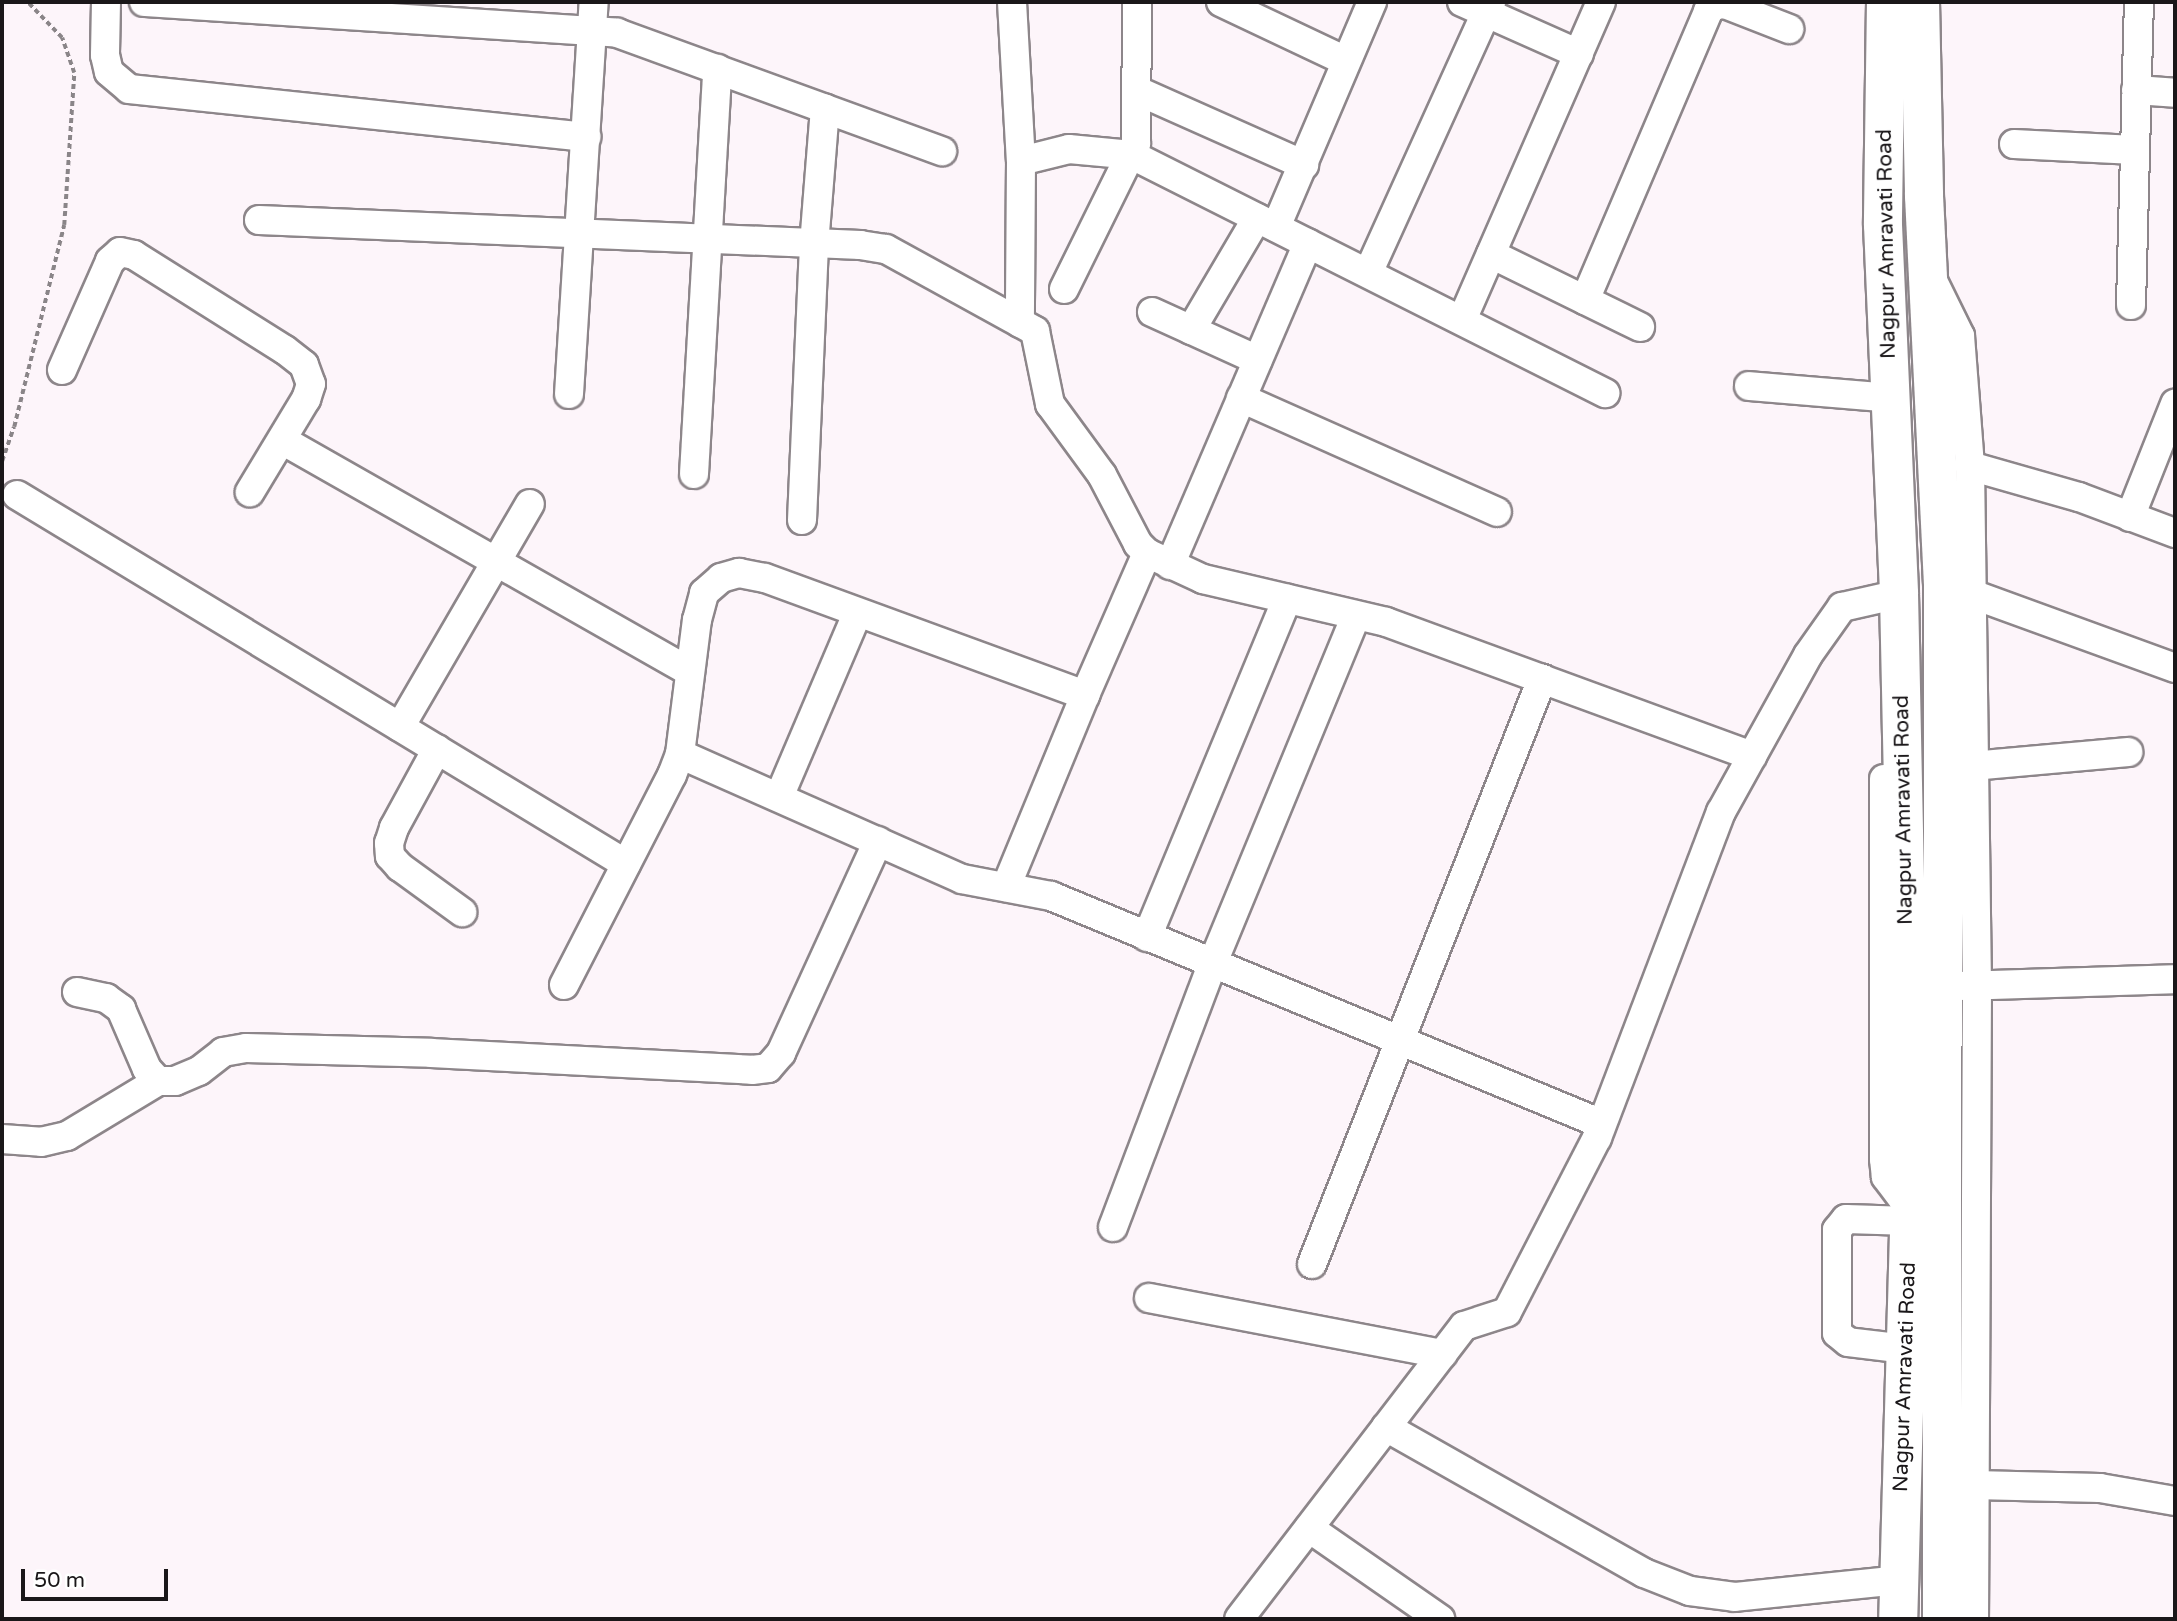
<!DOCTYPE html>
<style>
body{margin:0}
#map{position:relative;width:2177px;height:1621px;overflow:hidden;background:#fdf5fa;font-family:"Varela Round",sans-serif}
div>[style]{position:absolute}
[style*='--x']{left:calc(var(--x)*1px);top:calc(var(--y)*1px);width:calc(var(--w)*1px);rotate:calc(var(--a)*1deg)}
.path>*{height:3.5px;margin-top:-1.75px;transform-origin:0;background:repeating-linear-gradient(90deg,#8a8588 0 5px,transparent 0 8.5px)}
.roads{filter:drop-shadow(2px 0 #8d868a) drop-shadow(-2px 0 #8d868a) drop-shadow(0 2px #8d868a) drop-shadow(0 -2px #8d868a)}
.minor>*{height:28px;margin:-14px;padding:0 14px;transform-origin:14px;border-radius:14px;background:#fff}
.highway>*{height:38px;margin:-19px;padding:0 19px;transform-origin:19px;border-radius:19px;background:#fff}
span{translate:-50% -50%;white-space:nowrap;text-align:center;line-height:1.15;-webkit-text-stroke:6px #fff;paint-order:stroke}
.street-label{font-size:21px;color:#1a1719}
.frame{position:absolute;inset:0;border:4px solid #1a1719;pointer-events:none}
.scale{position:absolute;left:21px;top:1569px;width:147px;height:32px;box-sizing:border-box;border:4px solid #1a1719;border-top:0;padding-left:9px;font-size:21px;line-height:24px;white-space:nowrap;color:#1a1719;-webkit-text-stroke:5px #fff;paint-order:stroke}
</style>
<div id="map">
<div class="path">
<div style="--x:2;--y:461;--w:36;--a:-71"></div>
<div style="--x:14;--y:427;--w:208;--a:-76.1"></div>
<div style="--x:64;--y:225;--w:152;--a:-86.2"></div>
<div style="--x:74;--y:73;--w:37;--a:-109"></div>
<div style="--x:62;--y:38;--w:50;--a:-134.2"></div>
</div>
<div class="roads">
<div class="minor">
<div style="--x:106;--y:2;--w:53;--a:91.1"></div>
<div style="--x:105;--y:55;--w:17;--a:77"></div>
<div style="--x:109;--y:72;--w:26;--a:40"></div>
<div style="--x:129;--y:89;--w:460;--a:6"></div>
<div style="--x:144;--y:2;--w:474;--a:3.7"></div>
<div style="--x:617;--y:33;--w:346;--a:20"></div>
<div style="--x:1012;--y:2;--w:159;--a:86.8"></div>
<div style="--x:1021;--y:161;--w:162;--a:90.4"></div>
<div style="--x:1221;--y:2;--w:138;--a:25.3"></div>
<div style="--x:1462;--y:2;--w:128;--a:24"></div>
<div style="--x:2136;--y:90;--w:39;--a:4"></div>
<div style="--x:1138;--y:91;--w:182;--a:24"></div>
<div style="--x:2014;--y:144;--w:121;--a:2.8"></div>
<div style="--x:1021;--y:161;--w:49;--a:-14"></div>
<div style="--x:1069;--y:149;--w:63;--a:5.4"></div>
<div style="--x:1132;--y:155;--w:530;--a:26.71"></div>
<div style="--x:259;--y:220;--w:602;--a:2.38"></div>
<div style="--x:860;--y:245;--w:26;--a:9"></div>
<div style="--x:886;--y:249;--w:170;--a:28.8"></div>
<div style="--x:1035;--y:331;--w:75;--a:78.4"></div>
<div style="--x:1050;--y:404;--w:88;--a:53.8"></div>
<div style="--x:1102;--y:475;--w:78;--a:62.4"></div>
<div style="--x:1138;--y:544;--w:13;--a:45"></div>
<div style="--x:1147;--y:553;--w:62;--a:24.9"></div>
<div style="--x:1203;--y:579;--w:188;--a:13.2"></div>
<div style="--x:1386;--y:622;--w:390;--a:20.1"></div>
<div style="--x:1276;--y:227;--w:245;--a:-66.9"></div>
<div style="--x:1491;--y:254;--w:166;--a:26.1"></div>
<div style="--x:1368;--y:273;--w:298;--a:-65.6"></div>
<div style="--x:1931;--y:277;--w:66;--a:63.8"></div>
<div style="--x:1960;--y:336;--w:130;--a:85.6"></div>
<div style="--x:1970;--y:466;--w:520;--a:89.23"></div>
<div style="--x:1977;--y:986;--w:633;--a:90.27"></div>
<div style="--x:1064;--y:289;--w:163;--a:-63.7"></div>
<div style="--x:1136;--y:143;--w:141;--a:-89.6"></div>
<div style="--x:1585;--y:300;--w:314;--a:-66.9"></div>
<div style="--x:1708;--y:11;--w:9;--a:-41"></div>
<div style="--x:1715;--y:5;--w:10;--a:-6"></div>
<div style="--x:1725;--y:4;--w:69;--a:21.3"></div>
<div style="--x:2131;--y:305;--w:303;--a:-88.5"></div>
<div style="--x:1152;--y:312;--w:116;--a:24.4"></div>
<div style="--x:1462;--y:320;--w:347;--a:-66.4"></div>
<div style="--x:1191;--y:330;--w:130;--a:-59.5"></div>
<div style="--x:62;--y:370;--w:119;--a:-66.2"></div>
<div style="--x:110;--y:261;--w:13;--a:-42"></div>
<div style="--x:120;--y:252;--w:14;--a:12"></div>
<div style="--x:134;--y:255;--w:178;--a:32.2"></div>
<div style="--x:285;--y:350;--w:24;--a:38"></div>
<div style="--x:304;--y:365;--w:20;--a:70"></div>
<div style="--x:311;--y:384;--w:16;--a:108"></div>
<div style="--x:306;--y:399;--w:109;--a:121.1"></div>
<div style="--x:1749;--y:386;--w:143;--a:4.8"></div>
<div style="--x:569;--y:394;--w:393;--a:-86.4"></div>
<div style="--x:1241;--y:398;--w:280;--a:24"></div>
<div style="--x:282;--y:440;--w:469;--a:29.6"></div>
<div style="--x:1970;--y:466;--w:113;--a:15.9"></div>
<div style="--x:2079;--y:497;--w:103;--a:20.6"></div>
<div style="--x:694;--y:474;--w:406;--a:-86.7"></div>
<div style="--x:17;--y:495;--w:712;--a:31.21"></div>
<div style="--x:2130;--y:517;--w:122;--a:-68.3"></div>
<div style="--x:802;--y:520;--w:275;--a:-87.5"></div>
<div style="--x:814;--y:245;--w:137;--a:-85.4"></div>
<div style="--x:1170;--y:565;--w:350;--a:-66.8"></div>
<div style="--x:1969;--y:593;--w:219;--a:20"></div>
<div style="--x:400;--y:727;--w:258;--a:-59.8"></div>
<div style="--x:437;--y:749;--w:90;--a:118.6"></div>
<div style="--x:394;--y:828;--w:16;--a:108"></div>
<div style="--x:389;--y:843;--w:13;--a:86"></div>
<div style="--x:390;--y:856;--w:15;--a:48"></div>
<div style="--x:400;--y:867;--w:77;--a:36"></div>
<div style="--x:680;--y:754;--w:308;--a:23.9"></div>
<div style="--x:962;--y:879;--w:91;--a:10.8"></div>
<div style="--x:1051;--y:896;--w:596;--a:22.48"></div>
<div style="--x:1972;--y:766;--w:157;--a:-5.1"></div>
<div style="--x:1884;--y:779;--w:380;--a:90"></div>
<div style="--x:1884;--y:1159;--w:18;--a:84"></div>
<div style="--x:1886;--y:1177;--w:40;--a:53"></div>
<div style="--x:779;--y:797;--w:199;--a:-66.9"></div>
<div style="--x:1006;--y:887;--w:208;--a:-67.6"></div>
<div style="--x:1085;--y:695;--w:155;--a:-66.4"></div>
<div style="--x:1147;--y:937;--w:366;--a:-67.5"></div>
<div style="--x:564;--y:985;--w:236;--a:-62.8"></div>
<div style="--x:672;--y:775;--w:22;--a:-69"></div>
<div style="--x:680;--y:754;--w:135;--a:-82.8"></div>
<div style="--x:697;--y:620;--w:28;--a:-75"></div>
<div style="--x:704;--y:593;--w:23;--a:-41"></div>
<div style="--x:721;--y:578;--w:19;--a:-16"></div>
<div style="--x:739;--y:573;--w:26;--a:11"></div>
<div style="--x:765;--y:578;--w:341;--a:20.1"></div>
<div style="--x:1958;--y:986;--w:217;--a:-1.8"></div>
<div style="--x:77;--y:992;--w:30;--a:12"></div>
<div style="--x:106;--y:998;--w:19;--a:36"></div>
<div style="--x:121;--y:1009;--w:65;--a:66.6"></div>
<div style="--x:147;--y:1069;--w:16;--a:47"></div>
<div style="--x:158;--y:1081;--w:17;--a:0"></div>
<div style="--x:175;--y:1081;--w:26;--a:-23"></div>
<div style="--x:199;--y:1071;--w:31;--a:-38"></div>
<div style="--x:223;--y:1052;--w:23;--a:-10"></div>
<div style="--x:246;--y:1048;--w:185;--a:1.5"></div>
<div style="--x:431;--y:1053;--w:321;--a:3"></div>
<div style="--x:752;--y:1070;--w:16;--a:-7"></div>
<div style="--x:768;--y:1068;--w:20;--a:-49"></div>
<div style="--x:781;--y:1053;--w:233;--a:-65.4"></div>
<div style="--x:2;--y:1139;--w:39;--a:4"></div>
<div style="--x:41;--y:1142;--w:27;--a:-13"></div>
<div style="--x:67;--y:1136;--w:106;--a:-31.1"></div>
<div style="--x:1113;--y:1227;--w:280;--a:-69.3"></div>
<div style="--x:1212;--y:965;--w:378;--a:-67.6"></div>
<div style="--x:1312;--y:1264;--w:629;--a:-68.54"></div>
<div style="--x:1149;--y:1298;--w:299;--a:10.8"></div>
<div style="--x:1906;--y:1349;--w:58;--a:-173.1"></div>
<div style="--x:1848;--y:1342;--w:14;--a:-141"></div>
<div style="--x:1837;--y:1333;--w:103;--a:-90"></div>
<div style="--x:1837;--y:1230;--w:14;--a:-51"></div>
<div style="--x:1846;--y:1219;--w:64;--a:1.8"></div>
<div style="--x:1386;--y:1427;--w:296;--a:29.5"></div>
<div style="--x:1644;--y:1573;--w:49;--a:21.4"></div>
<div style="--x:1690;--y:1591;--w:45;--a:7.6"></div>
<div style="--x:1735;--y:1597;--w:165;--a:-5.9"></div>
<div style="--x:1974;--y:1485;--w:126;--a:1.4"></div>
<div style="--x:2100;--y:1488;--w:76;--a:9.8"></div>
<div style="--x:1309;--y:1528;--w:160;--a:34.8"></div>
<div style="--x:1239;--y:1619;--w:369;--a:-52.5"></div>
<div style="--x:1464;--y:1326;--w:45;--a:-18"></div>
<div style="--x:1507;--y:1312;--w:196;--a:-62.7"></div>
<div style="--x:1597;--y:1138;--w:349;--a:-69.2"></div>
<div style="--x:1721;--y:812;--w:179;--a:-61"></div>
<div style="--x:1808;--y:655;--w:59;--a:-54.7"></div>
<div style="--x:1842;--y:607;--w:58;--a:-12.8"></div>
</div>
<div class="highway">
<div style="--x:1886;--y:2;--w:223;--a:90.8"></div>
<div style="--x:1883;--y:225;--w:369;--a:87.5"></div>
<div style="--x:1899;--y:594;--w:567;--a:88.79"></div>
<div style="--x:1911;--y:1161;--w:458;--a:91.6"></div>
<div style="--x:1920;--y:2;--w:194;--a:88.8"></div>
<div style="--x:1924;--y:196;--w:387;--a:87.2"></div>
<div style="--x:1943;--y:583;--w:1036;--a:90.06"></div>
</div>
</div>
<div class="street-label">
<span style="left:1887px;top:244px;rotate:-91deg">Nagpur Amravati Road</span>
<span style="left:1904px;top:810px;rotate:-91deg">Nagpur Amravati Road</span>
<span style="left:1905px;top:1377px;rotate:-88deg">Nagpur Amravati Road</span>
</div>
<div class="frame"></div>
<div class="scale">50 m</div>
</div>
